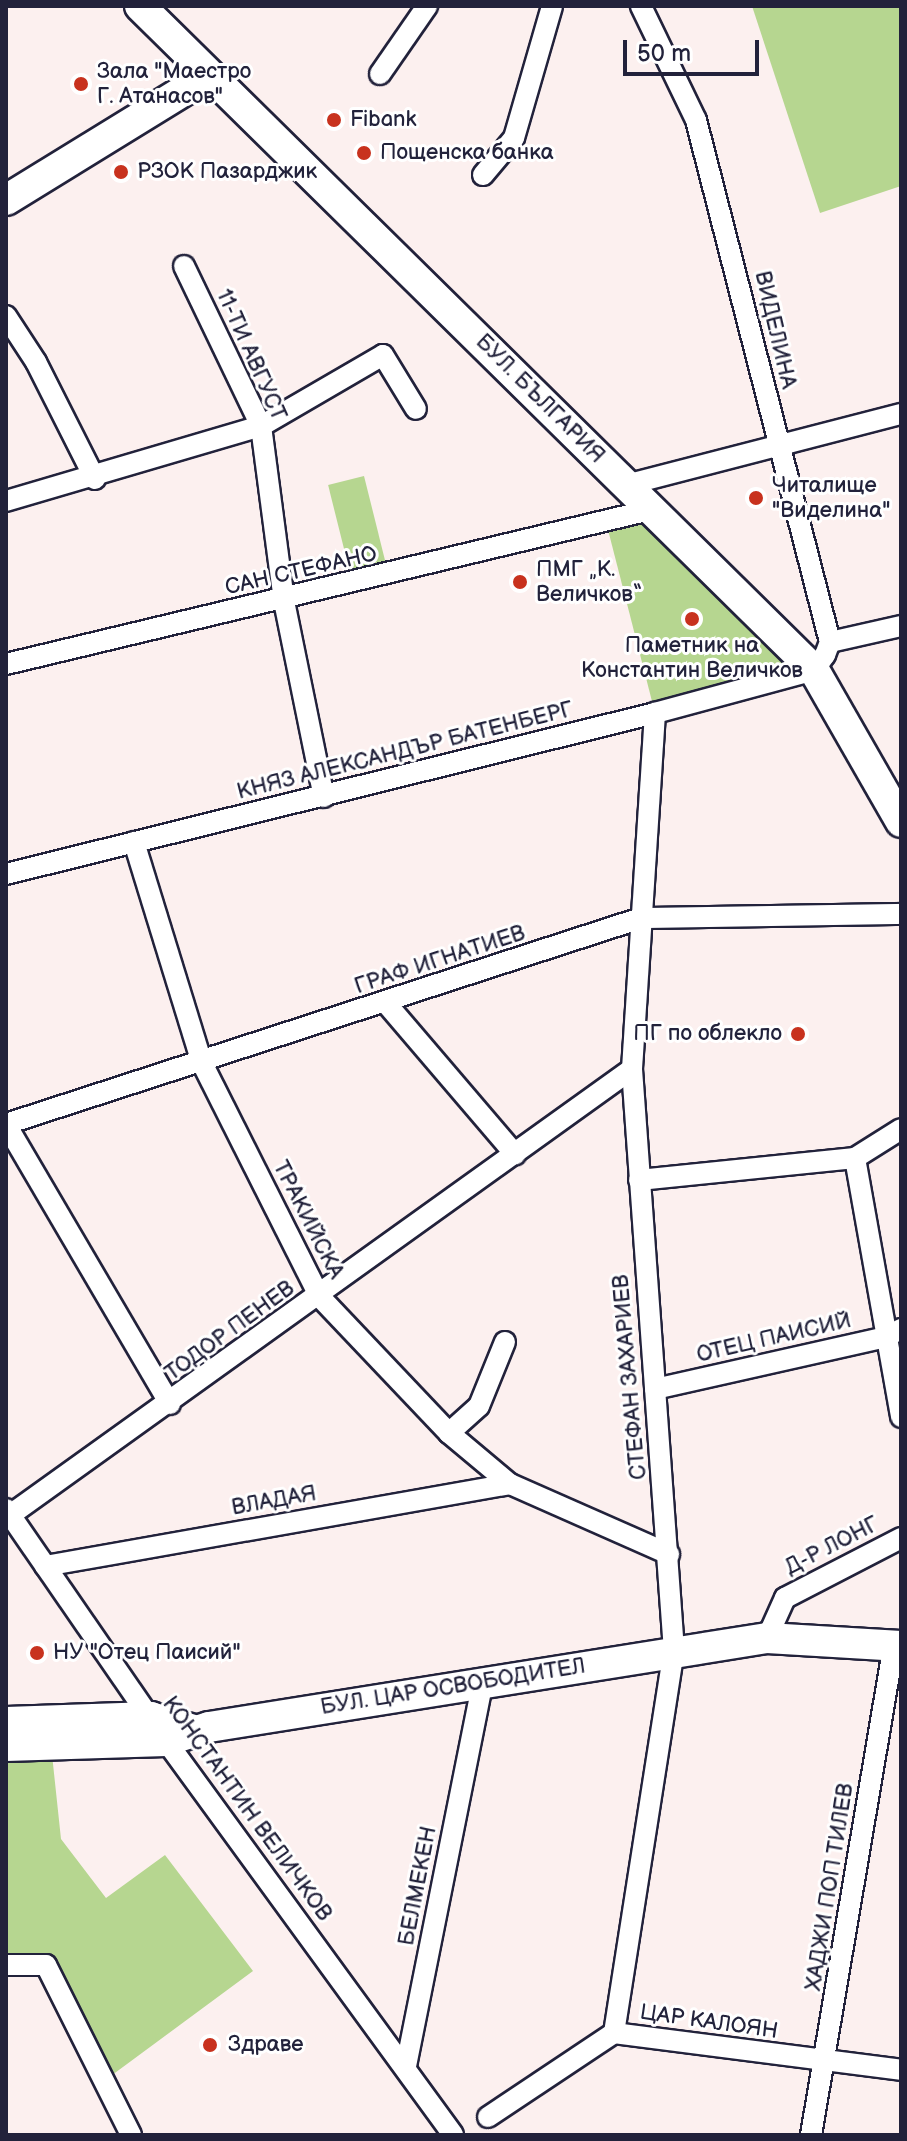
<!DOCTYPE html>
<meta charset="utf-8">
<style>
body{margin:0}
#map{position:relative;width:907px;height:2141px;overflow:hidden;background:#fcf0ef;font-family:"Balsamiq Sans",sans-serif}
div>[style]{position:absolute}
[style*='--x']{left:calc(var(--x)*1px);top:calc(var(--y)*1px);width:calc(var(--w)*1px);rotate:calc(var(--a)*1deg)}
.green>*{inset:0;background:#b6d690;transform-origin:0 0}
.roads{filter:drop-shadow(2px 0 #22223b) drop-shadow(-2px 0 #22223b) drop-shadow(0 2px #22223b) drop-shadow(0 -2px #22223b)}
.street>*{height:20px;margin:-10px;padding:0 10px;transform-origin:10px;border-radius:10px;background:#fff}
.secondary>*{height:30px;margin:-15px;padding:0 15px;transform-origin:15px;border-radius:15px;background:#fff}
.dots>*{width:22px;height:22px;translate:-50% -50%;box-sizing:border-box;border:4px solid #fff;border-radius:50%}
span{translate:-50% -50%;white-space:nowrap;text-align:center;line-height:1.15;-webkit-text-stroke:6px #fff;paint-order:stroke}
.poi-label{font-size:22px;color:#22223b}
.left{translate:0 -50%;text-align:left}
.right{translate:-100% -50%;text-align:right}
.street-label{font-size:22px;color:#22223b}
.frame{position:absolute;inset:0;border:8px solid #22223b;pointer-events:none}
.scale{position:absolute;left:623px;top:40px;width:136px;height:36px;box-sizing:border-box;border:4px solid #22223b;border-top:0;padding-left:10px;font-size:24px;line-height:28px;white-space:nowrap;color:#22223b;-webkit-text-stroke:6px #fff;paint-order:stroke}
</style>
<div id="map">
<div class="green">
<div style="clip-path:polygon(752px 6px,901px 6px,901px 186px,820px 213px)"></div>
<div style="left:364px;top:476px;width:89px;height:37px;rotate:76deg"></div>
<div style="clip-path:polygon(650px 510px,814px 670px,655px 713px,606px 522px)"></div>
<div style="clip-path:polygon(51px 1745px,61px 1839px,106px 1898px,165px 1855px,253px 1971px,104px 2081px,46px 1966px,6px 1965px,6px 1746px)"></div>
</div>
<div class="roads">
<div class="street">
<div style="--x:380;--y:74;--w:83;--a:-55.3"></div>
<div style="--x:483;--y:175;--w:48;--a:-50"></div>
<div style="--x:514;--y:138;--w:137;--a:-73.9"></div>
<div style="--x:184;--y:266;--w:178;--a:64.3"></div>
<div style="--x:261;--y:426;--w:177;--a:82.5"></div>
<div style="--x:284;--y:601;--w:200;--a:78.5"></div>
<div style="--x:6;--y:316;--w:55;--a:56.9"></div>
<div style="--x:36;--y:362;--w:131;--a:63.2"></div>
<div style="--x:626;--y:485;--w:284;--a:-14.5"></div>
<div style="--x:6;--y:501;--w:266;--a:-16.4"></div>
<div style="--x:261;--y:426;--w:141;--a:-30.2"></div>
<div style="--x:383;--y:355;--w:63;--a:58.6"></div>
<div style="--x:830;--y:642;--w:73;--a:-12.7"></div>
<div style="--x:6;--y:664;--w:662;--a:-13.45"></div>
<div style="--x:134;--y:842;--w:231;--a:72.9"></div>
<div style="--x:202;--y:1063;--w:261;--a:63.3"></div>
<div style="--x:319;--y:1296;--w:189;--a:46.5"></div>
<div style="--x:449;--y:1433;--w:80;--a:39.9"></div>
<div style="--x:510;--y:1484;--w:174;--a:23.8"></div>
<div style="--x:6;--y:874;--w:669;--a:-13.93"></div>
<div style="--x:655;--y:713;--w:165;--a:-15.1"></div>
<div style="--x:814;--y:670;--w:19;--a:-54"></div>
<div style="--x:825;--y:655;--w:14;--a:-69"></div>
<div style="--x:830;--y:642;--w:539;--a:-104.4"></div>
<div style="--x:696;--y:120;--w:127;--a:-115.8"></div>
<div style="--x:386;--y:1003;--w:199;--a:49.5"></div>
<div style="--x:855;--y:1158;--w:263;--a:79.9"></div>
<div style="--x:639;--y:1180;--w:217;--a:-5.8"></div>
<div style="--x:855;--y:1158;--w:54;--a:-32.2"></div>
<div style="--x:655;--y:1389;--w:237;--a:-12.7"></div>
<div style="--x:886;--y:1337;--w:17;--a:-28"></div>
<div style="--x:170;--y:1404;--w:324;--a:-120.4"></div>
<div style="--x:6;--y:1124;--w:668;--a:-17.97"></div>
<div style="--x:641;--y:918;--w:260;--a:-0.9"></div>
<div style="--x:449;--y:1433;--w:40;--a:-42"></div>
<div style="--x:479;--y:1406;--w:69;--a:-67.9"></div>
<div style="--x:6;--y:1509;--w:282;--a:55.4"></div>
<div style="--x:166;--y:1741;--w:487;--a:53.9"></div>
<div style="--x:6;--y:1518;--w:770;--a:-35.65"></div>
<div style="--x:45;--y:1566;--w:472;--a:-10"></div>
<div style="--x:767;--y:1638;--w:44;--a:-65.8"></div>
<div style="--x:785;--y:1598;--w:131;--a:-27.3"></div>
<div style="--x:6;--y:1965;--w:40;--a:0"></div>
<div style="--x:46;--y:1965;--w:190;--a:63.4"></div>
<div style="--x:614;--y:2033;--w:387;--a:-81.1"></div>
<div style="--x:674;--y:1651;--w:584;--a:-94.13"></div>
<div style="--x:632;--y:1069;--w:357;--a:-86.3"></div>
<div style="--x:406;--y:2066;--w:392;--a:-78.7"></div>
<div style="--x:488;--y:2117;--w:151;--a:-33.7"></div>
<div style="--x:614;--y:2033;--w:289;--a:7.3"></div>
<div style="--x:811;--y:2135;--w:496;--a:-80.4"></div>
</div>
<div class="secondary">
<div style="--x:140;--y:6;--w:946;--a:44.57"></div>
<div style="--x:814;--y:670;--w:175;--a:60.2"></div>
<div style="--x:6;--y:200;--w:238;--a:-31.6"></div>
<div style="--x:6;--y:1722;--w:145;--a:-2"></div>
<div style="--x:151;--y:1717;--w:45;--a:16.8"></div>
<div style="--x:6;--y:1746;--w:160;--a:-1.8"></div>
<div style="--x:166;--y:1741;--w:45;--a:-18"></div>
<div style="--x:209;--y:1727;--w:565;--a:-9.06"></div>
<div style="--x:767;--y:1638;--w:134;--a:3.4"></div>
</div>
</div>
<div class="dots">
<div style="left:81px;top:84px;background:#c8321e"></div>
<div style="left:334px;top:120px;background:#c8321e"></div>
<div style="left:364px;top:153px;background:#c8321e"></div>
<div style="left:121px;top:172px;background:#c8321e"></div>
<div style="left:756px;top:498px;background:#c8321e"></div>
<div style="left:520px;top:582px;background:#c8321e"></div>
<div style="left:692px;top:619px;background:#c8321e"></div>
<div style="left:798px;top:1034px;background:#c8321e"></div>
<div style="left:37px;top:1653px;background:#c8321e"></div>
<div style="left:210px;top:2045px;background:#c8321e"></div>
</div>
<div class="poi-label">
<span class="left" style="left:97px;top:84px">Зала "Маестро<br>Г. Атанасов"</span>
<span class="left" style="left:350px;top:120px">Fibank</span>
<span class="left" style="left:380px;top:153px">Пощенска банка</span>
<span class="left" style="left:137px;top:172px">РЗОК Пазарджик</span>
<span class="left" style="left:772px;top:498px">Читалище<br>"Виделина"</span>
<span class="left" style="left:536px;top:582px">ПМГ „К.<br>Величков“</span>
<span style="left:692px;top:658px">Паметник на<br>Константин Величков</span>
<span class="right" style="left:782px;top:1034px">ПГ по облекло</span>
<span class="left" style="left:53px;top:1653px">НУ "Отец Паисий"</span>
<span class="left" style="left:228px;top:2045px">Здраве</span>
</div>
<div class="street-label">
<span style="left:775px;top:330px;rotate:77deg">ВИДЕЛИНА</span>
<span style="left:251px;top:355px;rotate:66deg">11-ТИ АВГУСТ</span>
<span style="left:540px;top:399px;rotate:45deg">БУЛ. БЪЛГАРИЯ</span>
<span style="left:301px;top:571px;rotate:-13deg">САН СТЕФАНО</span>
<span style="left:405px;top:751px;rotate:-14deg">КНЯЗ АЛЕКСАНДЪР БАТЕНБЕРГ</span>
<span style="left:440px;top:960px;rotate:-18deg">ГРАФ ИГНАТИЕВ</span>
<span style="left:308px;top:1220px;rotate:63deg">ТРАКИЙСКА</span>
<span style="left:230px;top:1331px;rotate:-36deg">ТОДОР ПЕНЕВ</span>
<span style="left:774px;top:1338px;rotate:-13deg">ОТЕЦ ПАИСИЙ</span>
<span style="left:630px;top:1377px;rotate:-95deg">СТЕФАН ЗАХАРИЕВ</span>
<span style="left:274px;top:1501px;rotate:-10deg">ВЛАДАЯ</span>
<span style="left:832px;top:1546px;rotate:-27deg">Д-Р ЛОНГ</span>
<span style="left:453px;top:1687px;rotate:-9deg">БУЛ. ЦАР ОСВОБОДИТЕЛ</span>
<span style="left:247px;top:1809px;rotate:54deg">КОНСТАНТИН ВЕЛИЧКОВ</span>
<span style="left:418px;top:1886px;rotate:-79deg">БЕЛМЕКЕН</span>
<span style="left:830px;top:1887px;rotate:-81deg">ХАДЖИ ПОП ТИЛЕВ</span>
<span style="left:709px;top:2022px;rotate:8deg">ЦАР КАЛОЯН</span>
</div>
<div class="frame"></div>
<div class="scale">50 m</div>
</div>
